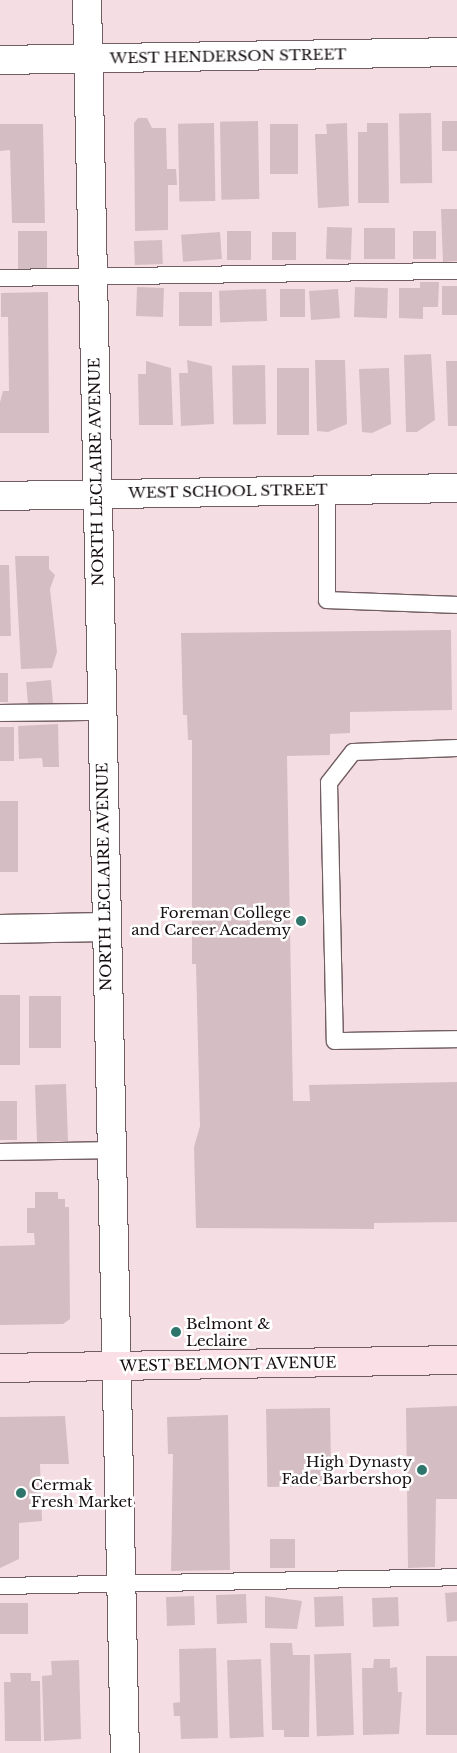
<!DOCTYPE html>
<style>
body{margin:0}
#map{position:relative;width:457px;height:1753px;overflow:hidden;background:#f5dee3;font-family:"Libre Baskerville",serif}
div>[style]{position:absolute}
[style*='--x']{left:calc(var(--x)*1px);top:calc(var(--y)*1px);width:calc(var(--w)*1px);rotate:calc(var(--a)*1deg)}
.building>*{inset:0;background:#d5bec3;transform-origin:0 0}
.roads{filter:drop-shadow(1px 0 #715e62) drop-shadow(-1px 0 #715e62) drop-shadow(0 1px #715e62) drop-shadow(0 -1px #715e62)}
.service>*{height:16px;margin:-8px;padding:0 8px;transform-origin:8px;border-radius:8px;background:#fff}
.minor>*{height:28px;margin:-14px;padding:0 14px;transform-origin:14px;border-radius:14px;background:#fff}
.secondary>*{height:28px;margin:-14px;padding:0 14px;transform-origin:14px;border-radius:14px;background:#fae0e6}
.dots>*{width:14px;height:14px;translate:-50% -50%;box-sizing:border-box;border:2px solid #fff;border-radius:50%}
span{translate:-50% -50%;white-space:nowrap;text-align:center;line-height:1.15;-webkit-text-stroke:5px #fff;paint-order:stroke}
.street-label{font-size:15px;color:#160e10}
.poi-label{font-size:15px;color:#160e10}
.right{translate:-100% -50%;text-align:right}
.left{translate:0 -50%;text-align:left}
</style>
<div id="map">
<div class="building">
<div style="left:431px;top:113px;width:70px;height:32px;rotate:89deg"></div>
<div style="clip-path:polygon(138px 118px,147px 118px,152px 128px,166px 128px,167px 169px,176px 169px,177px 185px,168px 185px,168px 230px,135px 231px,134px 123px)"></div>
<div style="left:258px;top:121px;width:78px;height:38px;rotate:89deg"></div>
<div style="left:457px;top:121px;width:30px;height:15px;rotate:90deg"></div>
<div style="left:214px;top:123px;width:78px;height:36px;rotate:89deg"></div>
<div style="clip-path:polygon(347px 123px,349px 206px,318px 208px,315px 134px,327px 134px,326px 124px)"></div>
<div style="clip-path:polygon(367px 123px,388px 123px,389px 203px,358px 203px,358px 132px,367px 132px)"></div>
<div style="clip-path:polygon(0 124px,43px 124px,45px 223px,12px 223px,10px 150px,0 151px)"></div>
<div style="left:270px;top:124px;width:28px;height:50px"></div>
<div style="clip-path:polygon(441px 209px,457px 209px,457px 261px,443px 262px)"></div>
<div style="left:327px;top:227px;width:25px;height:32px;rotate:2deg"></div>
<div style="left:364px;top:228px;width:31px;height:31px"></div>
<div style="left:18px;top:231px;width:29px;height:38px"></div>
<div style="left:227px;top:231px;width:24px;height:29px"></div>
<div style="left:413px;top:231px;width:23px;height:28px"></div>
<div style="left:220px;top:232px;width:27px;height:39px;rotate:86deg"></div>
<div style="left:272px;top:232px;width:24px;height:28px"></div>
<div style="left:162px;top:240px;width:24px;height:28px;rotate:88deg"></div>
<div style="clip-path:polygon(420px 282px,439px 282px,438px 307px,423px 307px,423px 319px,399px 318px,399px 288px,420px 288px)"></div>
<div style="left:457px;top:286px;width:29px;height:15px;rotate:90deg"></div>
<div style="left:137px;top:287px;width:27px;height:29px;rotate:2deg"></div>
<div style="left:355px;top:287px;width:33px;height:30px;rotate:2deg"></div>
<div style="left:266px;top:289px;width:32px;height:47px;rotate:88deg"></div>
<div style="left:305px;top:289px;width:28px;height:25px;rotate:90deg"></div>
<div style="left:338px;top:289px;width:29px;height:29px;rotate:86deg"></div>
<div style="clip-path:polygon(48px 292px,49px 433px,0 433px,0 402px,3px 391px,9px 391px,8px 317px,1px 317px,1px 293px)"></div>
<div style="left:179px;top:292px;width:33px;height:34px"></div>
<div style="clip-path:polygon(431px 354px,435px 420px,417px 432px,406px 432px,404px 355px)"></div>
<div style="clip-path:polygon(187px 360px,212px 366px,214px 424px,181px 426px,179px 373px,188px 373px)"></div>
<div style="clip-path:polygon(315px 360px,345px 360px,347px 424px,328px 432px,317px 431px)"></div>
<div style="clip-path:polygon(146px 361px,171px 368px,173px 425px,139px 425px,138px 374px,146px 374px)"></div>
<div style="clip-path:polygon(446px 361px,457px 361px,457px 426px,448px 426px)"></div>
<div style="left:265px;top:365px;width:59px;height:33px;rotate:89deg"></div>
<div style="left:277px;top:368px;width:32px;height:67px"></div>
<div style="clip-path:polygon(389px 368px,391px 424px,372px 433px,362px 432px,359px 369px)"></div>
<div style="clip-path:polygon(15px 556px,49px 556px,49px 569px,55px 575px,50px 589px,57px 652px,52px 668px,21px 669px)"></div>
<div style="clip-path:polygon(0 565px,9px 565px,11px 636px,0 636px)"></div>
<div style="clip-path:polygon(451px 630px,452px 710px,350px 712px,350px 733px,330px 734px,330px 755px,287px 756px,293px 1101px,310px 1101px,309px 1085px,457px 1082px,457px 1222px,374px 1223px,374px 1229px,196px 1228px,194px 1147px,200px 1126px,196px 964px,192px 964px,192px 740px,188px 740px,187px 715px,183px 715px,181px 633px)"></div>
<div style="left:0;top:673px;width:8px;height:29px"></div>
<div style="left:51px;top:680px;width:24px;height:25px;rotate:85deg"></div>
<div style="clip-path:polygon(58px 724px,59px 767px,43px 767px,42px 758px,19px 759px,18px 726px)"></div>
<div style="left:14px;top:727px;width:34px;height:14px;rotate:90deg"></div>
<div style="left:0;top:801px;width:18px;height:71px"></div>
<div style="left:0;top:995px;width:20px;height:70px"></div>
<div style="left:29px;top:996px;width:32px;height:52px"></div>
<div style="left:66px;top:1084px;width:57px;height:31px;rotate:88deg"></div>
<div style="left:0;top:1101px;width:17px;height:39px"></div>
<div style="clip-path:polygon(35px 1192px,58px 1192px,58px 1199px,65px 1199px,65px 1207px,69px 1207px,70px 1319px,63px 1324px,0 1325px,0 1246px,35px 1245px,34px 1233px,27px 1233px,27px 1208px,35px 1208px)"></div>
<div style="clip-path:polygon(457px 1406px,457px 1499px,436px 1499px,435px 1567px,408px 1568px,406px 1408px)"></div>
<div style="left:330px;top:1408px;width:78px;height:64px;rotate:89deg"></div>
<div style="clip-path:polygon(228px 1415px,230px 1570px,171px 1571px,173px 1454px,168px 1454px,167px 1417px)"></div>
<div style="clip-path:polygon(65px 1416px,69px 1464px,40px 1464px,42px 1521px,19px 1523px,19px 1559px,0 1568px,0 1417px)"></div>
<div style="left:270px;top:1539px;width:25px;height:29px"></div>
<div style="clip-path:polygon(457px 1592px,457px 1621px,447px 1622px,445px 1593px)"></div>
<div style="left:246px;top:1594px;width:29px;height:30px;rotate:88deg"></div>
<div style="left:194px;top:1596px;width:29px;height:28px;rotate:88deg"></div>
<div style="clip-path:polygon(265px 1596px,302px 1601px,297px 1629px,265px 1628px)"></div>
<div style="left:343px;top:1596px;width:30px;height:29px;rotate:88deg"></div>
<div style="left:398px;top:1597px;width:29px;height:26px;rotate:88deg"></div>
<div style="left:28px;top:1603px;width:31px;height:28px;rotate:90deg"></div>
<div style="clip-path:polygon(270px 1643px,292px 1643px,293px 1655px,310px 1655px,309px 1737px,284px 1737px,284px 1730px,272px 1730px)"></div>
<div style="clip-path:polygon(216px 1648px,218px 1738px,181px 1739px,180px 1716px,174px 1716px,173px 1703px,180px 1702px,179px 1649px)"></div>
<div style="left:351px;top:1653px;width:82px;height:37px;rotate:88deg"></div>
<div style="left:426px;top:1656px;width:31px;height:79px"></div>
<div style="left:261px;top:1659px;width:78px;height:34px;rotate:88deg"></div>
<div style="clip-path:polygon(374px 1659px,390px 1659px,390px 1668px,397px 1667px,398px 1692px,402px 1692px,399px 1734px,363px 1735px,362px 1668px,373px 1668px)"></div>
<div style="clip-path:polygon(79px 1660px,81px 1739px,44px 1741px,42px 1676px,52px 1675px,51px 1661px)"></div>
<div style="clip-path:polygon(10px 1673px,31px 1673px,31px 1681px,40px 1681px,41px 1741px,5px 1741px,4px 1682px,11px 1682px)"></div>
</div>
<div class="roads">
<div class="service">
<div style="--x:0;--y:278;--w:457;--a:-0.9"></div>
<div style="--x:327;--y:490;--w:110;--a:90"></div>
<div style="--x:327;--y:600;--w:130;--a:2.2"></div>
<div style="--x:0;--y:713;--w:101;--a:-0.6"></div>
<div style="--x:457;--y:748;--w:104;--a:177.8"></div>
<div style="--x:353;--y:752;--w:39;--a:128"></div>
<div style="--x:329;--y:783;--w:258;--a:88.7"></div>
<div style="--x:335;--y:1041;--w:122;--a:-0.9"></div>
<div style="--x:0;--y:1152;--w:110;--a:-1"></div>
<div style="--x:0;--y:1586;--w:457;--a:-1.1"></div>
</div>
<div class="minor">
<div style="--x:87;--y:0;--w:1753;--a:88.76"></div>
<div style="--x:0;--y:60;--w:457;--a:-1"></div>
<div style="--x:0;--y:496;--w:457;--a:-1"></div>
<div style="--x:0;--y:929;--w:105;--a:-1.1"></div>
</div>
<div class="secondary">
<div style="--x:0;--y:1368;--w:457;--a:-1"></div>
</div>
</div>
<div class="dots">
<div style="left:301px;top:921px;background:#2e756c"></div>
<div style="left:176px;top:1332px;background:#2e756c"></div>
<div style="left:422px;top:1470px;background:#2e756c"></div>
<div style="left:21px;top:1493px;background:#2e756c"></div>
</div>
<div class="street-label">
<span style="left:228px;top:56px;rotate:-1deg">WEST HENDERSON STREET</span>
<span style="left:96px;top:472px;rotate:-91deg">NORTH LECLAIRE AVENUE</span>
<span style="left:228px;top:491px;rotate:-1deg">WEST SCHOOL STREET</span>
<span style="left:104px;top:877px;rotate:-91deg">NORTH LECLAIRE AVENUE</span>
<span style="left:228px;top:1364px;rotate:-1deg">WEST BELMONT AVENUE</span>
</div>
<div class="poi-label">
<span class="right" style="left:291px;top:921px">Foreman College<br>and Career Academy</span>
<span class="left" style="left:186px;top:1332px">Belmont &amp;<br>Leclaire</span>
<span class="right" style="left:412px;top:1470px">High Dynasty<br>Fade Barbershop</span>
<span class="left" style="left:31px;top:1493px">Cermak<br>Fresh Market</span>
</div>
</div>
